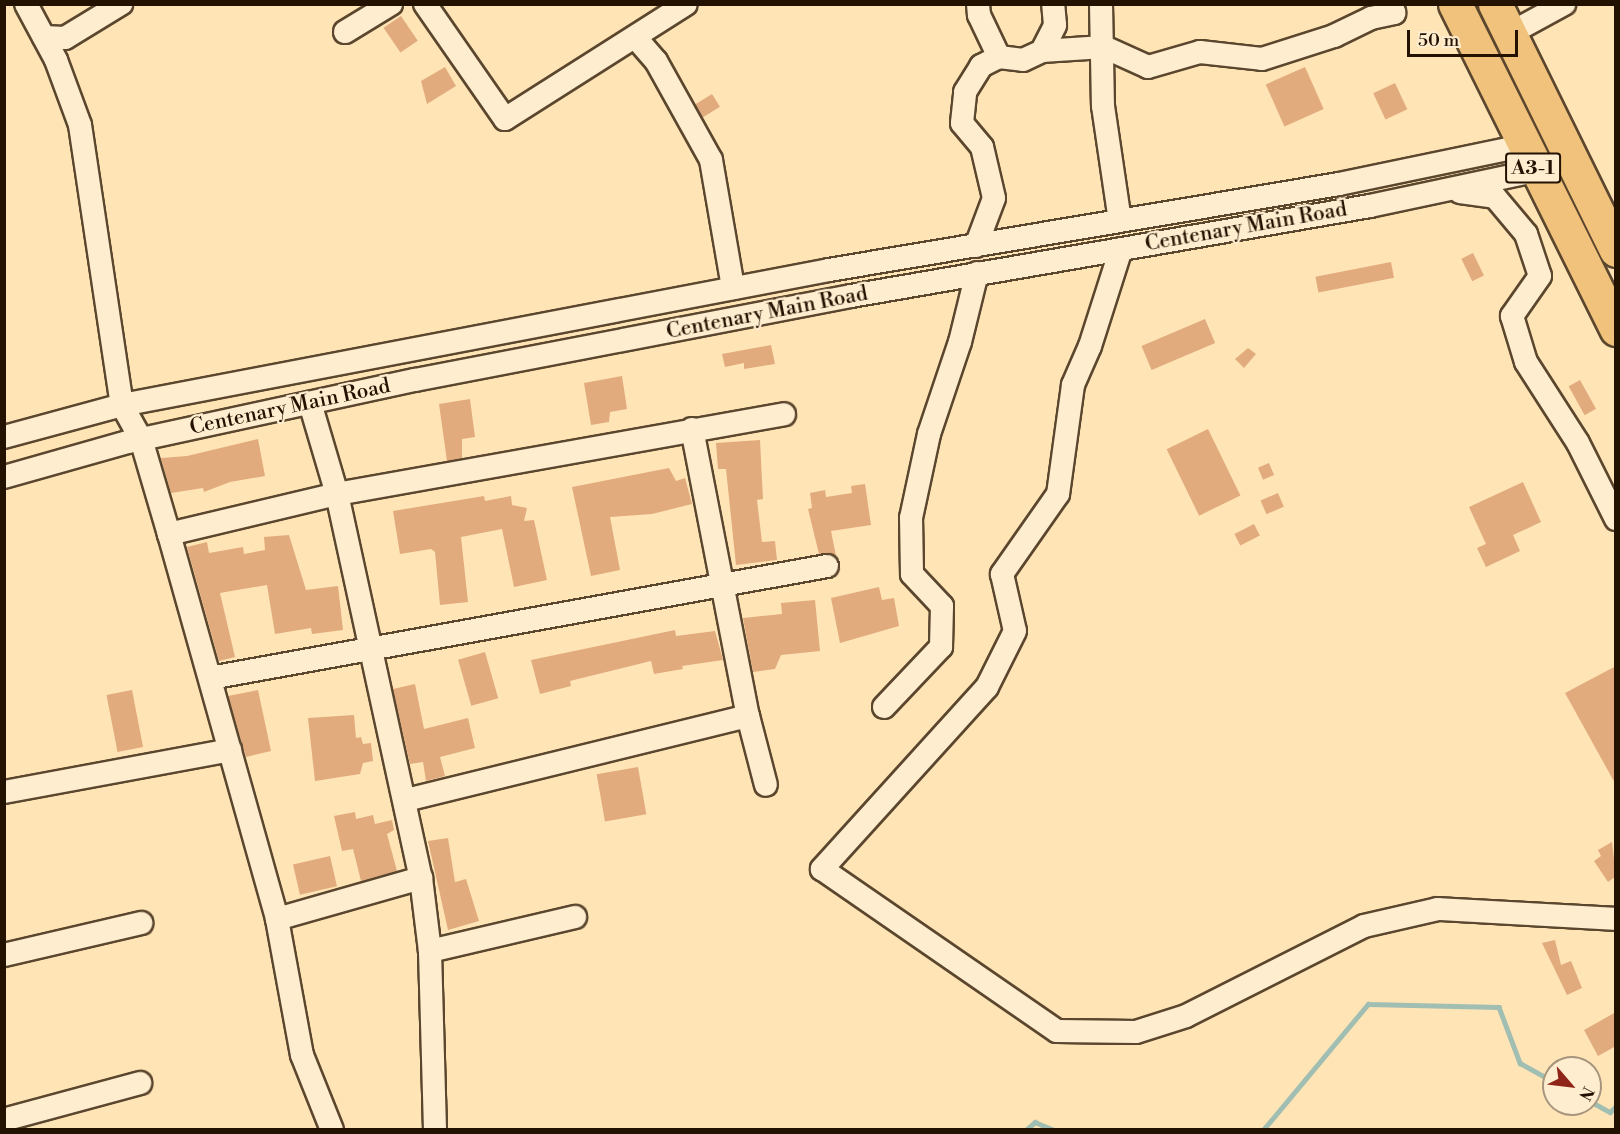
<!DOCTYPE html>
<style>
body{margin:0}
#map{position:relative;width:1620px;height:1134px;overflow:hidden;background:#ffe4b6;font-family:"Libre Bodoni",serif}
div>[style]{position:absolute}
[style*='--x']{left:calc(var(--x)*1px);top:calc(var(--y)*1px);width:calc(var(--w)*1px);rotate:calc(var(--a)*1deg)}
.stream>*{height:4.5px;margin:-2.25px;padding:0 2.25px;transform-origin:2.25px;border-radius:2.25px;background:#a1beb3}
.building>*{inset:0;background:#e2ab7d;transform-origin:0 0}
.roads{filter:drop-shadow(2px 0 #5b462e) drop-shadow(-2px 0 #5b462e) drop-shadow(0 2px #5b462e) drop-shadow(0 -2px #5b462e)}
.minor>*{height:22px;margin:-11px;padding:0 11px;transform-origin:11px;border-radius:11px;background:#ffedd0}
.highway>*{height:33px;margin:-16.5px;padding:0 16.5px;transform-origin:16.5px;border-radius:16.5px;background:#f0c27b}
span{translate:-50% -50%;white-space:nowrap;text-align:center;line-height:1.15;-webkit-text-stroke:4.5px #ffedd0;paint-order:stroke}
.shield-label span{padding:2px 4px;background:#ffedd0;border:2px solid;border-radius:4px;-webkit-text-stroke-width:0}
.shield-label{font-size:20px;color:#241200;font-weight:700}
.street-label{font-size:21px;color:#241200}
.frame{position:absolute;inset:0;border:6px solid #241200;pointer-events:none}
.north{position:absolute;left:1542px;top:1056px;width:60px;height:60px;box-sizing:border-box;background:#ffedd0;border:2px solid #a7957d;border-radius:50%;rotate:118deg;font-size:16px;font-weight:700;line-height:24px;text-align:center;color:#241200}
.north::after{content:'';display:block;margin:auto;width:21px;height:27px;background:#8f2418;clip-path:polygon(50% 0,100% 100%,50% 72%,0 100%)}
.scale{position:absolute;left:1407px;top:30px;width:111px;height:27px;box-sizing:border-box;border:3px solid #241200;border-top:0;padding-left:8px;font-size:18px;line-height:21px;white-space:nowrap;color:#241200;-webkit-text-stroke:4px #ffedd0;paint-order:stroke}
</style>
<div id="map">
<div class="stream">
<div style="--x:1590;--y:1101;--w:23;--a:29"></div>
<div style="--x:1610;--y:1112;--w:8;--a:-45"></div>
<div style="--x:1026;--y:1130;--w:12;--a:-42"></div>
<div style="--x:1035;--y:1122;--w:21;--a:23"></div>
<div style="--x:1263;--y:1130;--w:164;--a:-50.2"></div>
<div style="--x:1368;--y:1004;--w:131;--a:1.3"></div>
<div style="--x:1499;--y:1007;--w:60;--a:69.4"></div>
<div style="--x:1520;--y:1063;--w:39;--a:29"></div>
</div>
<div class="building">
<div style="left:401px;top:16px;width:30px;height:21px;rotate:56deg"></div>
<div style="clip-path:polygon(445px 67px,456px 86px,427px 104px,421px 81px)"></div>
<div style="left:1305px;top:67px;width:46px;height:43px;rotate:66deg"></div>
<div style="left:1395px;top:83px;width:29px;height:24px;rotate:65deg"></div>
<div style="left:712px;top:94px;width:15px;height:20px;rotate:58deg"></div>
<div style="left:1473px;top:253px;width:25px;height:13px;rotate:64deg"></div>
<div style="left:1391px;top:262px;width:16px;height:77px;rotate:79deg"></div>
<div style="left:1205px;top:319px;width:26px;height:69px;rotate:67deg"></div>
<div style="clip-path:polygon(771px 345px,775px 364px,744px 369px,744px 363px,725px 367px,722px 354px)"></div>
<div style="clip-path:polygon(1248px 348px,1256px 354px,1244px 368px,1235px 359px)"></div>
<div style="clip-path:polygon(622px 376px,627px 409px,610px 412px,609px 422px,591px 425px,584px 383px)"></div>
<div style="left:1580px;top:380px;width:33px;height:13px;rotate:61deg"></div>
<div style="clip-path:polygon(470px 399px,475px 437px,462px 439px,462px 458px,447px 461px,439px 404px)"></div>
<div style="left:1208px;top:429px;width:74px;height:46px;rotate:64deg"></div>
<div style="clip-path:polygon(258px 439px,265px 476px,230px 482px,204px 492px,203px 488px,171px 493px,161px 458px,187px 456px)"></div>
<div style="clip-path:polygon(760px 440px,763px 499px,757px 500px,762px 542px,775px 541px,777px 560px,736px 565px,726px 469px,718px 469px,716px 443px)"></div>
<div style="left:1269px;top:463px;width:13px;height:12px;rotate:67deg"></div>
<div style="clip-path:polygon(669px 468px,676px 481px,685px 478px,692px 504px,652px 514px,610px 517px,620px 570px,591px 576px,572px 487px)"></div>
<div style="clip-path:polygon(1523px 482px,1541px 522px,1513px 535px,1520px 551px,1486px 567px,1477px 548px,1486px 544px,1469px 507px)"></div>
<div style="clip-path:polygon(865px 484px,871px 525px,831px 531px,836px 556px,819px 554px,808px 509px,812px 508px,810px 493px,825px 490px,826px 497px,852px 493px,851px 486px)"></div>
<div style="left:1278px;top:493px;width:15px;height:19px;rotate:67deg"></div>
<div style="clip-path:polygon(484px 496px,485px 501px,511px 496px,512px 505px,527px 508px,524px 521px,534px 520px,547px 580px,514px 587px,502px 529px,461px 537px,468px 602px,440px 605px,435px 552px,431px 549px,400px 554px,393px 511px)"></div>
<div style="left:1254px;top:524px;width:13px;height:22px;rotate:63deg"></div>
<div style="clip-path:polygon(289px 535px,306px 590px,338px 586px,343px 630px,312px 634px,311px 628px,275px 634px,267px 585px,220px 593px,235px 657px,219px 661px,187px 547px,207px 542px,209px 553px,243px 547px,244px 554px,265px 550px,264px 537px)"></div>
<div style="clip-path:polygon(879px 587px,882px 600px,894px 598px,899px 626px,840px 643px,831px 598px)"></div>
<div style="clip-path:polygon(815px 600px,820px 651px,781px 655px,775px 669px,753px 672px,743px 618px,782px 614px,781px 603px)"></div>
<div style="clip-path:polygon(675px 630px,676px 636px,715px 631px,723px 660px,682px 666px,683px 669px,654px 674px,651px 661px,570px 681px,571px 686px,540px 694px,531px 660px)"></div>
<div style="left:485px;top:652px;width:48px;height:28px;rotate:74deg"></div>
<div style="clip-path:polygon(1616px 666px,1616px 785px,1565px 693px)"></div>
<div style="clip-path:polygon(415px 684px,424px 729px,468px 718px,475px 748px,440px 757px,445px 776px,426px 781px,423px 762px,410px 764px,393px 689px)"></div>
<div style="left:132px;top:690px;width:58px;height:26px;rotate:79deg"></div>
<div style="clip-path:polygon(258px 690px,271px 751px,246px 757px,228px 696px)"></div>
<div style="clip-path:polygon(354px 715px,356px 738px,361px 737px,363px 744px,371px 743px,373px 761px,363px 763px,360px 774px,315px 781px,308px 718px)"></div>
<div style="left:638px;top:767px;width:48px;height:42px;rotate:80deg"></div>
<div style="clip-path:polygon(355px 812px,356px 819px,373px 815px,375px 824px,392px 820px,394px 830px,387px 834px,397px 871px,361px 881px,353px 849px,342px 851px,334px 816px)"></div>
<div style="clip-path:polygon(448px 838px,455px 882px,466px 879px,479px 921px,448px 930px,428px 841px)"></div>
<div style="clip-path:polygon(1612px 842px,1616px 876px,1608px 882px,1594px 861px,1601px 856px,1598px 850px)"></div>
<div style="left:330px;top:856px;width:31px;height:38px;rotate:77deg"></div>
<div style="clip-path:polygon(1555px 940px,1561px 965px,1571px 961px,1582px 988px,1567px 995px,1542px 943px)"></div>
<div style="clip-path:polygon(1616px 1012px,1616px 1046px,1598px 1056px,1584px 1030px)"></div>
</div>
<div class="roads">
<div class="minor">
<div style="--x:26;--y:4;--w:64;--a:61.8"></div>
<div style="--x:56;--y:60;--w:69;--a:69.7"></div>
<div style="--x:80;--y:125;--w:283;--a:81.5"></div>
<div style="--x:122;--y:405;--w:39;--a:61"></div>
<div style="--x:141;--y:439;--w:99;--a:73.6"></div>
<div style="--x:169;--y:534;--w:400;--a:74.3"></div>
<div style="--x:277;--y:919;--w:138;--a:79.6"></div>
<div style="--x:302;--y:1055;--w:81;--a:68.2"></div>
<div style="--x:425;--y:4;--w:140;--a:55.2"></div>
<div style="--x:505;--y:119;--w:214;--a:-32.4"></div>
<div style="--x:978;--y:4;--w:11;--a:85"></div>
<div style="--x:979;--y:15;--w:47;--a:64.5"></div>
<div style="--x:1101;--y:4;--w:102;--a:88.9"></div>
<div style="--x:1103;--y:106;--w:116;--a:81.6"></div>
<div style="--x:345;--y:32;--w:54;--a:-31.3"></div>
<div style="--x:1509;--y:34;--w:63;--a:-28.6"></div>
<div style="--x:44;--y:37;--w:21;--a:3"></div>
<div style="--x:65;--y:38;--w:66;--a:-31.3"></div>
<div style="--x:635;--y:37;--w:32;--a:49"></div>
<div style="--x:656;--y:61;--w:113;--a:60.9"></div>
<div style="--x:711;--y:160;--w:130;--a:80.2"></div>
<div style="--x:1042;--y:51;--w:62;--a:-3.7"></div>
<div style="--x:1104;--y:47;--w:48;--a:24.4"></div>
<div style="--x:1148;--y:67;--w:54;--a:-16.1"></div>
<div style="--x:1200;--y:52;--w:62;--a:6.4"></div>
<div style="--x:1262;--y:59;--w:76;--a:-17.7"></div>
<div style="--x:1334;--y:36;--w:41;--a:-25.9"></div>
<div style="--x:1371;--y:18;--w:24;--a:-12"></div>
<div style="--x:1394;--y:13;--w:9;--a:-103"></div>
<div style="--x:1460;--y:192;--w:35;--a:8"></div>
<div style="--x:1495;--y:197;--w:48;--a:50"></div>
<div style="--x:1526;--y:234;--w:44;--a:71.6"></div>
<div style="--x:1540;--y:276;--w:49;--a:125"></div>
<div style="--x:1512;--y:316;--w:48;--a:73.1"></div>
<div style="--x:1526;--y:362;--w:96;--a:57.3"></div>
<div style="--x:1578;--y:443;--w:85;--a:63.4"></div>
<div style="--x:976;--y:246;--w:51;--a:-69.4"></div>
<div style="--x:994;--y:198;--w:52;--a:-103.2"></div>
<div style="--x:982;--y:147;--w:31;--a:-130"></div>
<div style="--x:962;--y:123;--w:31;--a:-84"></div>
<div style="--x:965;--y:92;--w:31;--a:-58"></div>
<div style="--x:981;--y:66;--w:20;--a:-27"></div>
<div style="--x:999;--y:57;--w:24;--a:7"></div>
<div style="--x:1023;--y:60;--w:21;--a:-25"></div>
<div style="--x:1042;--y:51;--w:29;--a:-63"></div>
<div style="--x:1055;--y:25;--w:21;--a:-95"></div>
<div style="--x:1121;--y:249;--w:102;--a:107.7"></div>
<div style="--x:1090;--y:346;--w:43;--a:113.6"></div>
<div style="--x:1073;--y:385;--w:110;--a:97.8"></div>
<div style="--x:1058;--y:494;--w:98;--a:125"></div>
<div style="--x:1002;--y:574;--w:58;--a:77.2"></div>
<div style="--x:1015;--y:631;--w:63;--a:116.6"></div>
<div style="--x:987;--y:687;--w:246;--a:132.2"></div>
<div style="--x:822;--y:869;--w:285;--a:34.6"></div>
<div style="--x:1057;--y:1031;--w:79;--a:0.7"></div>
<div style="--x:1136;--y:1032;--w:52;--a:-17.7"></div>
<div style="--x:1186;--y:1016;--w:199;--a:-26.8"></div>
<div style="--x:1364;--y:926;--w:76;--a:-12.9"></div>
<div style="--x:1438;--y:909;--w:178;--a:3.2"></div>
<div style="--x:310;--y:403;--w:95;--a:73.5"></div>
<div style="--x:337;--y:494;--w:393;--a:77.7"></div>
<div style="--x:421;--y:878;--w:74;--a:83"></div>
<div style="--x:430;--y:951;--w:179;--a:88.4"></div>
<div style="--x:692;--y:429;--w:292;--a:79"></div>
<div style="--x:748;--y:716;--w:71;--a:75.4"></div>
<div style="--x:4;--y:437;--w:122;--a:-15.2"></div>
<div style="--x:122;--y:405;--w:720;--a:-10.81"></div>
<div style="--x:829;--y:270;--w:517;--a:-9.57"></div>
<div style="--x:1339;--y:184;--w:187;--a:-11.7"></div>
<div style="--x:4;--y:477;--w:129;--a:-15.8"></div>
<div style="--x:128;--y:442;--w:294;--a:-12.2"></div>
<div style="--x:415;--y:380;--w:444;--a:-10.9"></div>
<div style="--x:851;--y:296;--w:527;--a:-9.84"></div>
<div style="--x:1370;--y:206;--w:168;--a:-12"></div>
<div style="--x:169;--y:534;--w:173;--a:-13.4"></div>
<div style="--x:337;--y:494;--w:454;--a:-10.1"></div>
<div style="--x:210;--y:678;--w:627;--a:-10.29"></div>
<div style="--x:884;--y:707;--w:83;--a:-46.5"></div>
<div style="--x:941;--y:647;--w:41;--a:-88.6"></div>
<div style="--x:942;--y:606;--w:44;--a:-133.2"></div>
<div style="--x:912;--y:574;--w:56;--a:-91"></div>
<div style="--x:911;--y:518;--w:86;--a:-77.9"></div>
<div style="--x:929;--y:434;--w:97;--a:-71.4"></div>
<div style="--x:960;--y:342;--w:71;--a:-76.2"></div>
<div style="--x:4;--y:792;--w:230;--a:-10.5"></div>
<div style="--x:406;--y:800;--w:352;--a:-13.8"></div>
<div style="--x:277;--y:919;--w:150;--a:-15.9"></div>
<div style="--x:430;--y:951;--w:149;--a:-13.2"></div>
<div style="--x:4;--y:955;--w:141;--a:-13.1"></div>
<div style="--x:7;--y:1119;--w:138;--a:-15.1"></div>
</div>
<div class="highway">
<div style="--x:1455;--y:4;--w:363;--a:63.6"></div>
<div style="--x:1495;--y:4;--w:274;--a:63.8"></div>
</div>
</div>
<div class="shield-label">
<span style="left:1533px;top:168px">A3-1</span>
</div>
<div class="street-label">
<span style="left:1246px;top:227px;rotate:-10deg">Centenary Main Road</span>
<span style="left:767px;top:313px;rotate:-11deg">Centenary Main Road</span>
<span style="left:290px;top:407px;rotate:-12deg">Centenary Main Road</span>
</div>
<div class="frame"></div>
<div class="north">N</div>
<div class="scale">50 m</div>
</div>
